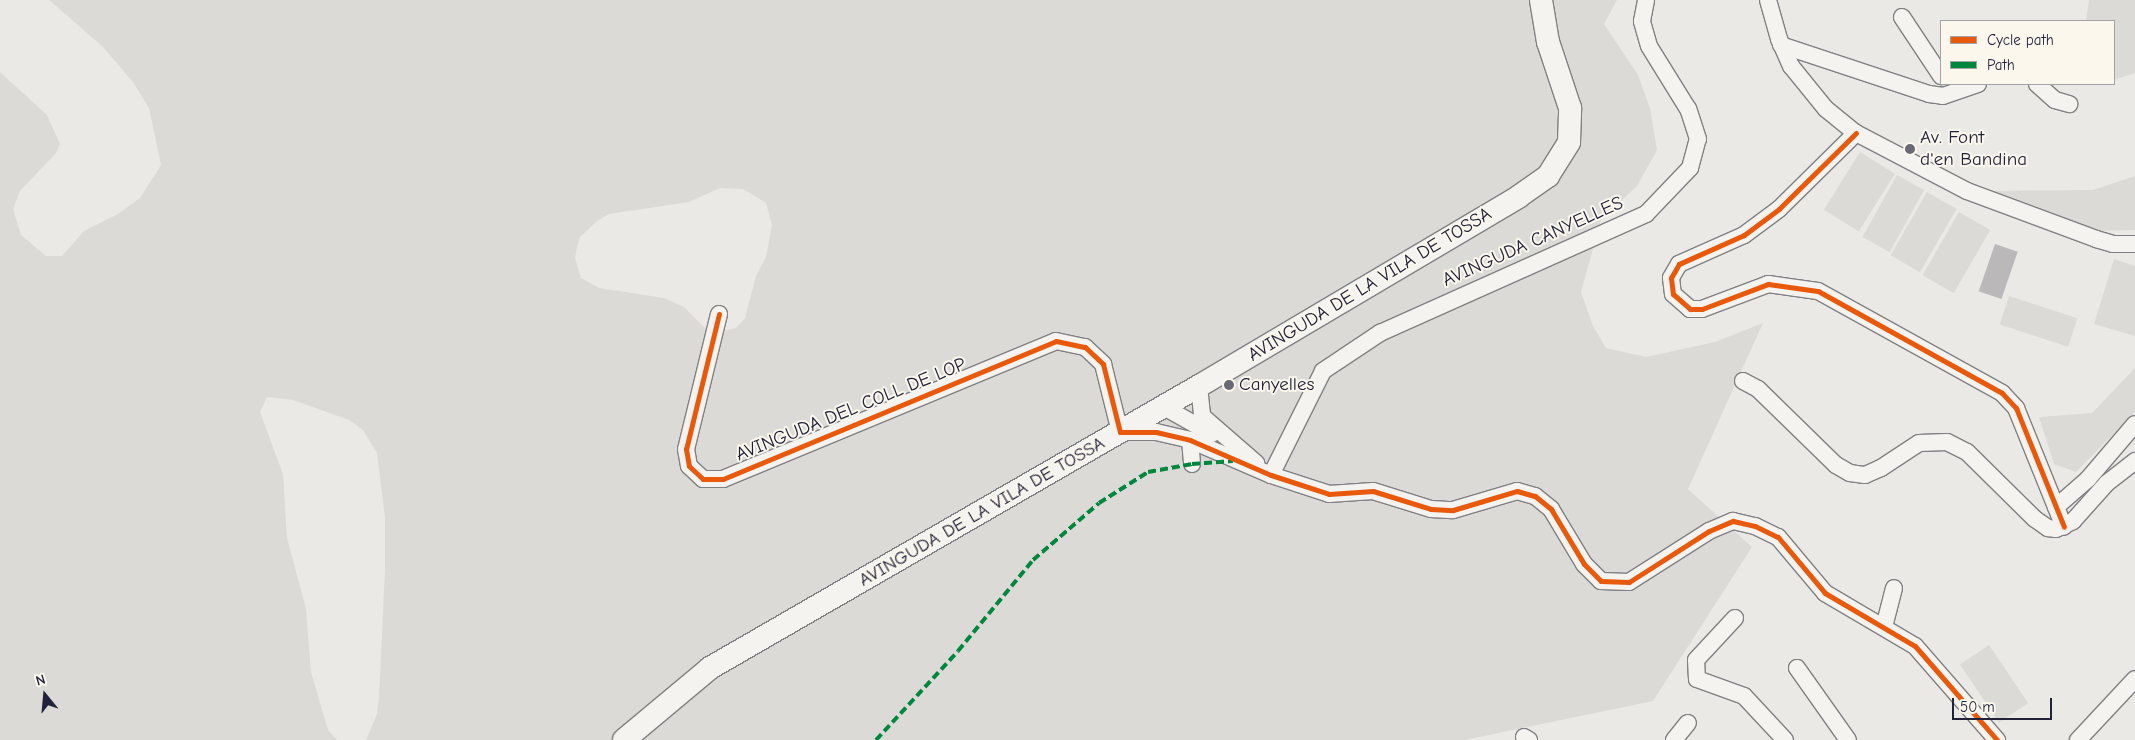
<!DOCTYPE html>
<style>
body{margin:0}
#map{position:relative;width:2135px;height:740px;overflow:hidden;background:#ebe9e5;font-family:"Comic Neue",sans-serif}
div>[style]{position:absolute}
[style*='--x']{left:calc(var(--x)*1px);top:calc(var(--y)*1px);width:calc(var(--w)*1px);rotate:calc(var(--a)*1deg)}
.green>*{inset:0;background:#dcdad6;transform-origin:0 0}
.water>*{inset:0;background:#bbb8ba;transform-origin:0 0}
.roads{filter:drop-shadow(1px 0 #818083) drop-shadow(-1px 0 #818083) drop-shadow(0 1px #818083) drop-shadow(0 -1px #818083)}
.minor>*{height:16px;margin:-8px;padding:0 8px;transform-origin:8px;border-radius:8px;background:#f4f3ef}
.secondary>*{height:22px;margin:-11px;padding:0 11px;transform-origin:11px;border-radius:11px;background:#f4f3ef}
.quiet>*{height:4px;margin-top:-2px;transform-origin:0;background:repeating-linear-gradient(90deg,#00873e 0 8px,transparent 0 12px)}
.cycleway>*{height:5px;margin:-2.5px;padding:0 2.5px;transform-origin:2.5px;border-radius:2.5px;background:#e8590c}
.dots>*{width:14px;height:14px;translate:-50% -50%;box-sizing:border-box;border:2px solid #fbf7ec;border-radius:50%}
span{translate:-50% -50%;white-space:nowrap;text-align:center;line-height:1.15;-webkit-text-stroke:4px #fbf7ec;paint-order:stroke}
.poi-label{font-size:19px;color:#22223b}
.left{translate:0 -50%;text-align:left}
.street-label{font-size:19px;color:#22223b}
.legend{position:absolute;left:1940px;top:20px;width:175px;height:65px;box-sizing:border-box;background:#fbf7ec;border:1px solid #a4a2a5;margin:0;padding:6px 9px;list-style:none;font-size:15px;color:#22223b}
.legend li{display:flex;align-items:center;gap:10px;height:25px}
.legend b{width:25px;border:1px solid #a4a2a5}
.north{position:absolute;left:20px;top:670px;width:50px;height:50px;-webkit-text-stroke:4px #fbf7ec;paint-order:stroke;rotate:343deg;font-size:14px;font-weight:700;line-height:20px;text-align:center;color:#22223b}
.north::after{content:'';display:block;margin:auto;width:18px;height:22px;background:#22223b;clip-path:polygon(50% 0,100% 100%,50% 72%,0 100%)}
.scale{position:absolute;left:1952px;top:698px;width:100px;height:22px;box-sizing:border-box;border:2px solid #22223b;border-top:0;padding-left:6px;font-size:15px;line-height:18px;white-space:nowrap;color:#22223b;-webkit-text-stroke:4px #fbf7ec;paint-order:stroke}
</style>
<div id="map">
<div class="green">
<div style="clip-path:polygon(evenodd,49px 0,1617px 0,1604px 24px,1638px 75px,1650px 108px,1657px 150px,1637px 186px,1601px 220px,1581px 292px,1593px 326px,1606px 348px,1646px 357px,1715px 342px,1763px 323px,1688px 489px,1752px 547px,1653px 701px,1465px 740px,366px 740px,377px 714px,379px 698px,385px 569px,385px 518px,377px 453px,363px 430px,349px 420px,293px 400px,267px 397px,260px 412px,283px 474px,287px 538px,306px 609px,311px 672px,328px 730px,337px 740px,0 740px,0 72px,47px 115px,60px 144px,56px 153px,20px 191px,13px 209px,21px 235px,46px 256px,62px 256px,84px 231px,118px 214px,140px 198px,161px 165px,149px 108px,133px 82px,102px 46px,49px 0,720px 188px,743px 189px,766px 203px,772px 225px,766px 257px,756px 276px,745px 318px,736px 328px,715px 333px,706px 329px,684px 307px,664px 298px,599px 288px,581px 278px,575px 258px,577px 247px,580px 237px,597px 221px,609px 214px,689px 202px,720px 188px)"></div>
<div style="clip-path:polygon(2089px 0,2135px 0,2135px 73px,2114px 80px,2114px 21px,2086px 21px)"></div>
<div style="left:1860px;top:152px;width:41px;height:68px;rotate:32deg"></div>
<div style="left:1897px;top:175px;width:31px;height:71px;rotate:29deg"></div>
<div style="clip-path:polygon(2135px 176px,2135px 230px,2094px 231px,1992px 191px,2093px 190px)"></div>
<div style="left:1927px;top:192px;width:34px;height:73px;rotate:30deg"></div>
<div style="left:1959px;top:212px;width:36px;height:73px;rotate:30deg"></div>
<div style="clip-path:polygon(2114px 259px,2135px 266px,2135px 336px,2094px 324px)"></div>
<div style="left:2009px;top:296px;width:72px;height:30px;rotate:18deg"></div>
<div style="clip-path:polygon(2135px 368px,2135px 412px,2076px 472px,2054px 464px,2039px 417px,2092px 413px)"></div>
<div style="left:1989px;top:645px;width:70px;height:35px;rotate:56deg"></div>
</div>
<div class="water">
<div style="left:1995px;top:244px;width:24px;height:50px;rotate:19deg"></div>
</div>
<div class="roads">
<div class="minor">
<div style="--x:1768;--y:0;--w:41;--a:74.2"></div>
<div style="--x:1779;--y:39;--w:30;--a:66"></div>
<div style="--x:1791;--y:66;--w:55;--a:50.9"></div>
<div style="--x:1826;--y:109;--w:38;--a:39"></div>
<div style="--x:1856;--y:133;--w:125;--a:27.6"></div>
<div style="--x:1967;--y:191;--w:138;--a:20.4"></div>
<div style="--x:2096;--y:239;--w:18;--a:16"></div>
<div style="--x:2113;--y:244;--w:22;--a:0"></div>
<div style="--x:1902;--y:17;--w:71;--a:56.5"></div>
<div style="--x:1781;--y:45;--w:156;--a:18.3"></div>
<div style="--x:1929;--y:94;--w:14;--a:8"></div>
<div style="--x:1943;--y:96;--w:37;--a:-19"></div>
<div style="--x:2037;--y:84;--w:24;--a:42"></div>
<div style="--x:2055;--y:100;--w:15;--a:16"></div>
<div style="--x:1856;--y:133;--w:108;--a:135.4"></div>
<div style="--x:1779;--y:209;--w:44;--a:143.4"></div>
<div style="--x:1744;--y:235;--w:71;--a:156"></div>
<div style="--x:1679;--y:264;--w:16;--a:120"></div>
<div style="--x:1671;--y:278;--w:16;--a:83"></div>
<div style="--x:1673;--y:294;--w:23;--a:41"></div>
<div style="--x:1690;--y:309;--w:12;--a:0"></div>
<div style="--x:1702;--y:309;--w:71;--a:-20.7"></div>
<div style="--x:1768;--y:284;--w:50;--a:8"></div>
<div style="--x:1818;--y:291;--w:210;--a:29"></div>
<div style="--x:2002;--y:393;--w:21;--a:47"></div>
<div style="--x:2016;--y:408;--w:128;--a:68"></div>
<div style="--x:719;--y:314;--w:139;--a:103.7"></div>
<div style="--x:686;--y:449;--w:17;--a:80"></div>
<div style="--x:689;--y:466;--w:19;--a:43"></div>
<div style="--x:703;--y:479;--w:20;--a:0"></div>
<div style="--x:723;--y:479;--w:360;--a:-22.5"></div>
<div style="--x:1056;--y:341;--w:30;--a:12"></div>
<div style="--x:1085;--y:347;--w:25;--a:43"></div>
<div style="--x:1103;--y:364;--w:70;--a:76"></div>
<div style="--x:1120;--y:432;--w:36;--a:0"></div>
<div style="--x:1156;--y:432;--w:35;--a:13"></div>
<div style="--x:1190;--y:440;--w:88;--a:23.4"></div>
<div style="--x:1271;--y:475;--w:61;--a:18.1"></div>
<div style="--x:1329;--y:494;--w:44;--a:-3.9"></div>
<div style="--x:1373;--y:491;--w:61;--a:17.2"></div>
<div style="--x:1431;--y:509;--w:22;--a:3"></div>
<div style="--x:1453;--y:510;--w:67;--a:-16.5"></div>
<div style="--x:1517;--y:491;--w:19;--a:16"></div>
<div style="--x:1535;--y:496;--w:21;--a:39"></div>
<div style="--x:1551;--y:509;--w:64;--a:59"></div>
<div style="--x:1584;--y:564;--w:24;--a:45"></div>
<div style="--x:1601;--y:581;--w:28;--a:2"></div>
<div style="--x:1629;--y:582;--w:95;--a:-32.5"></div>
<div style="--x:1709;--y:531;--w:26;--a:-23"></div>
<div style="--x:1733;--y:521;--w:23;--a:13"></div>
<div style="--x:1755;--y:526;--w:25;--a:26"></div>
<div style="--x:1778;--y:537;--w:73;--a:50"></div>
<div style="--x:1825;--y:593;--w:104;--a:30.5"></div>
<div style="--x:1915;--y:646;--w:125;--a:48.9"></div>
<div style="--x:1743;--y:381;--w:17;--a:28"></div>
<div style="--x:1758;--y:389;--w:109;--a:44.3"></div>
<div style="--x:1836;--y:465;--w:16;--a:30"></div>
<div style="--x:1850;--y:473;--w:15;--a:8"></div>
<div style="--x:1865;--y:475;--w:17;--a:-24"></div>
<div style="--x:1881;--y:468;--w:45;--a:-33.3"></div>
<div style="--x:1919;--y:443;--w:28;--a:-2"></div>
<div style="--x:1947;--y:442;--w:22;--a:27"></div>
<div style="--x:1967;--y:452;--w:95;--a:44.6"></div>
<div style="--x:2035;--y:519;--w:16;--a:35"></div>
<div style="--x:2048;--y:528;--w:8;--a:7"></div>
<div style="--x:2056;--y:529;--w:19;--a:-25"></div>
<div style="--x:2073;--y:521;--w:51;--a:-48.2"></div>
<div style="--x:2107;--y:483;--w:36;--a:-38"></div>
<div style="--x:1199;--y:386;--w:30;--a:84"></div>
<div style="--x:1202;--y:416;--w:72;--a:41"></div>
<div style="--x:1164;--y:407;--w:55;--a:29.4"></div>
<div style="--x:1190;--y:440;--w:24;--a:85"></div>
<div style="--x:1271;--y:475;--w:116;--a:-63.4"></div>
<div style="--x:1323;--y:371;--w:69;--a:-33.7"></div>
<div style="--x:1380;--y:333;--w:291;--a:-24.1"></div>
<div style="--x:1646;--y:214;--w:64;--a:-46.3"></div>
<div style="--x:1690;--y:168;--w:30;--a:-75"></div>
<div style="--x:1698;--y:139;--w:32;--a:-108"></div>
<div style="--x:1688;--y:109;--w:74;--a:-121.8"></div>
<div style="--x:1649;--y:46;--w:26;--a:-106"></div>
<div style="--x:1642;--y:21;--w:21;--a:-79"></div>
<div style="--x:2056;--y:507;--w:43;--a:-41.2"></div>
<div style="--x:2088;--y:479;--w:72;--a:-49.5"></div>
<div style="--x:1735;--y:618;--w:57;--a:132.9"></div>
<div style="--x:1696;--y:660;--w:19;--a:87"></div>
<div style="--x:1697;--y:679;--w:50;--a:19.9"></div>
<div style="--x:1744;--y:696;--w:60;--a:47"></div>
<div style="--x:1884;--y:627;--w:40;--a:-75.6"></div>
<div style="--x:1797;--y:668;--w:88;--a:54.7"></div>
<div style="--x:1524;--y:737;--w:6;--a:31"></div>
<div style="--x:1674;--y:740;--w:22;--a:-51"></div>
<div style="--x:2078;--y:740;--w:83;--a:-46.9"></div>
</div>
<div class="secondary">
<div style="--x:624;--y:740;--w:112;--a:-39.9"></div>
<div style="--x:710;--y:668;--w:564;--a:-29.97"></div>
<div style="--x:1199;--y:386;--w:371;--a:-30.6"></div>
<div style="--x:1518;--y:197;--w:37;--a:-35"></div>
<div style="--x:1548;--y:176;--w:40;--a:-58"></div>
<div style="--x:1569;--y:142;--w:34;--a:-88"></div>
<div style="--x:1570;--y:108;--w:70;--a:-108.4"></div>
<div style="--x:1548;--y:42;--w:43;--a:-99.5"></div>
</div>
</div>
<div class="quiet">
<div style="--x:876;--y:740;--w:121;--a:-47.3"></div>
<div style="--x:958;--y:651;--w:118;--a:-50.5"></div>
<div style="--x:1033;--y:560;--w:87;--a:-40.8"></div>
<div style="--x:1099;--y:503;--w:58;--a:-32.3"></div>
<div style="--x:1148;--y:472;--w:45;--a:-10.3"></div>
<div style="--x:1192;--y:464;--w:41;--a:-4.2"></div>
</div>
<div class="cycleway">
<div style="--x:1856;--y:133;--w:108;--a:135.4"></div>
<div style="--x:1779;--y:209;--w:44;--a:143.4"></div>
<div style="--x:1744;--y:235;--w:71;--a:156"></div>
<div style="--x:1679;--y:264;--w:16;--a:120"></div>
<div style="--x:1671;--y:278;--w:16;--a:83"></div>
<div style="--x:1673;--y:294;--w:23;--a:41"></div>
<div style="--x:1690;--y:309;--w:12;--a:0"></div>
<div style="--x:1702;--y:309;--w:71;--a:-20.7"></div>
<div style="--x:1768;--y:284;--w:50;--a:8"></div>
<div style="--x:1818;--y:291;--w:210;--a:29"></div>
<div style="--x:2002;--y:393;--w:21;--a:47"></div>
<div style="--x:2016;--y:408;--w:128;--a:68"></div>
<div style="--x:719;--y:314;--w:139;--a:103.7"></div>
<div style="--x:686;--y:449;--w:17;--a:80"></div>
<div style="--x:689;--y:466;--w:19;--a:43"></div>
<div style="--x:703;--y:479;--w:20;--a:0"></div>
<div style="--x:723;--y:479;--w:360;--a:-22.5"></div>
<div style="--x:1056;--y:341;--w:30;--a:12"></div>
<div style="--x:1085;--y:347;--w:25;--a:43"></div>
<div style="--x:1103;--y:364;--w:70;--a:76"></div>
<div style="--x:1120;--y:432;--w:36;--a:0"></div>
<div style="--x:1156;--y:432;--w:35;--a:13"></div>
<div style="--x:1190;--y:440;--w:88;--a:23.4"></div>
<div style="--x:1271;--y:475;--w:61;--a:18.1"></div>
<div style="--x:1329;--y:494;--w:44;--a:-3.9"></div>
<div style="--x:1373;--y:491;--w:61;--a:17.2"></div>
<div style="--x:1431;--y:509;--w:22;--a:3"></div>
<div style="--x:1453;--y:510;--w:67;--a:-16.5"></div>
<div style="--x:1517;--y:491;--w:19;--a:16"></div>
<div style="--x:1535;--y:496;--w:21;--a:39"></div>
<div style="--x:1551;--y:509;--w:64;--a:59"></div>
<div style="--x:1584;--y:564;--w:24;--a:45"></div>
<div style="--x:1601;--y:581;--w:28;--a:2"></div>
<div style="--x:1629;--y:582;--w:95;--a:-32.5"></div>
<div style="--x:1709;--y:531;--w:26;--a:-23"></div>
<div style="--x:1733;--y:521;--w:23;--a:13"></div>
<div style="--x:1755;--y:526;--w:25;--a:26"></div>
<div style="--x:1778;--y:537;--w:73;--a:50"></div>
<div style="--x:1825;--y:593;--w:104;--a:30.5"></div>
<div style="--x:1915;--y:646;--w:125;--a:48.9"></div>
</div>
<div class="dots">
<div style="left:1910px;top:149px;background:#686876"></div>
<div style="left:1229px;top:385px;background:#686876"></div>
</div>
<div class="poi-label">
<span class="left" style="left:1920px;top:149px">Av. Font<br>d'en Bandina</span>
<span class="left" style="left:1239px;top:385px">Canyelles</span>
</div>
<div class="street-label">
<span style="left:1533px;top:242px;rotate:-24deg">AVINGUDA CANYELLES</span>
<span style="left:1370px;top:285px;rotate:-31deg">AVINGUDA DE LA VILA DE TOSSA</span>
<span style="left:851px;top:410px;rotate:-22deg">AVINGUDA DEL COLL DE LOP</span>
<span style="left:982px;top:512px;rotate:-30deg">AVINGUDA DE LA VILA DE TOSSA</span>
</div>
<ul class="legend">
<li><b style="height:6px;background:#e8590c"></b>Cycle path</li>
<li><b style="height:6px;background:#00873e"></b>Path</li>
</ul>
<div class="north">N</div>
<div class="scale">50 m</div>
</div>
